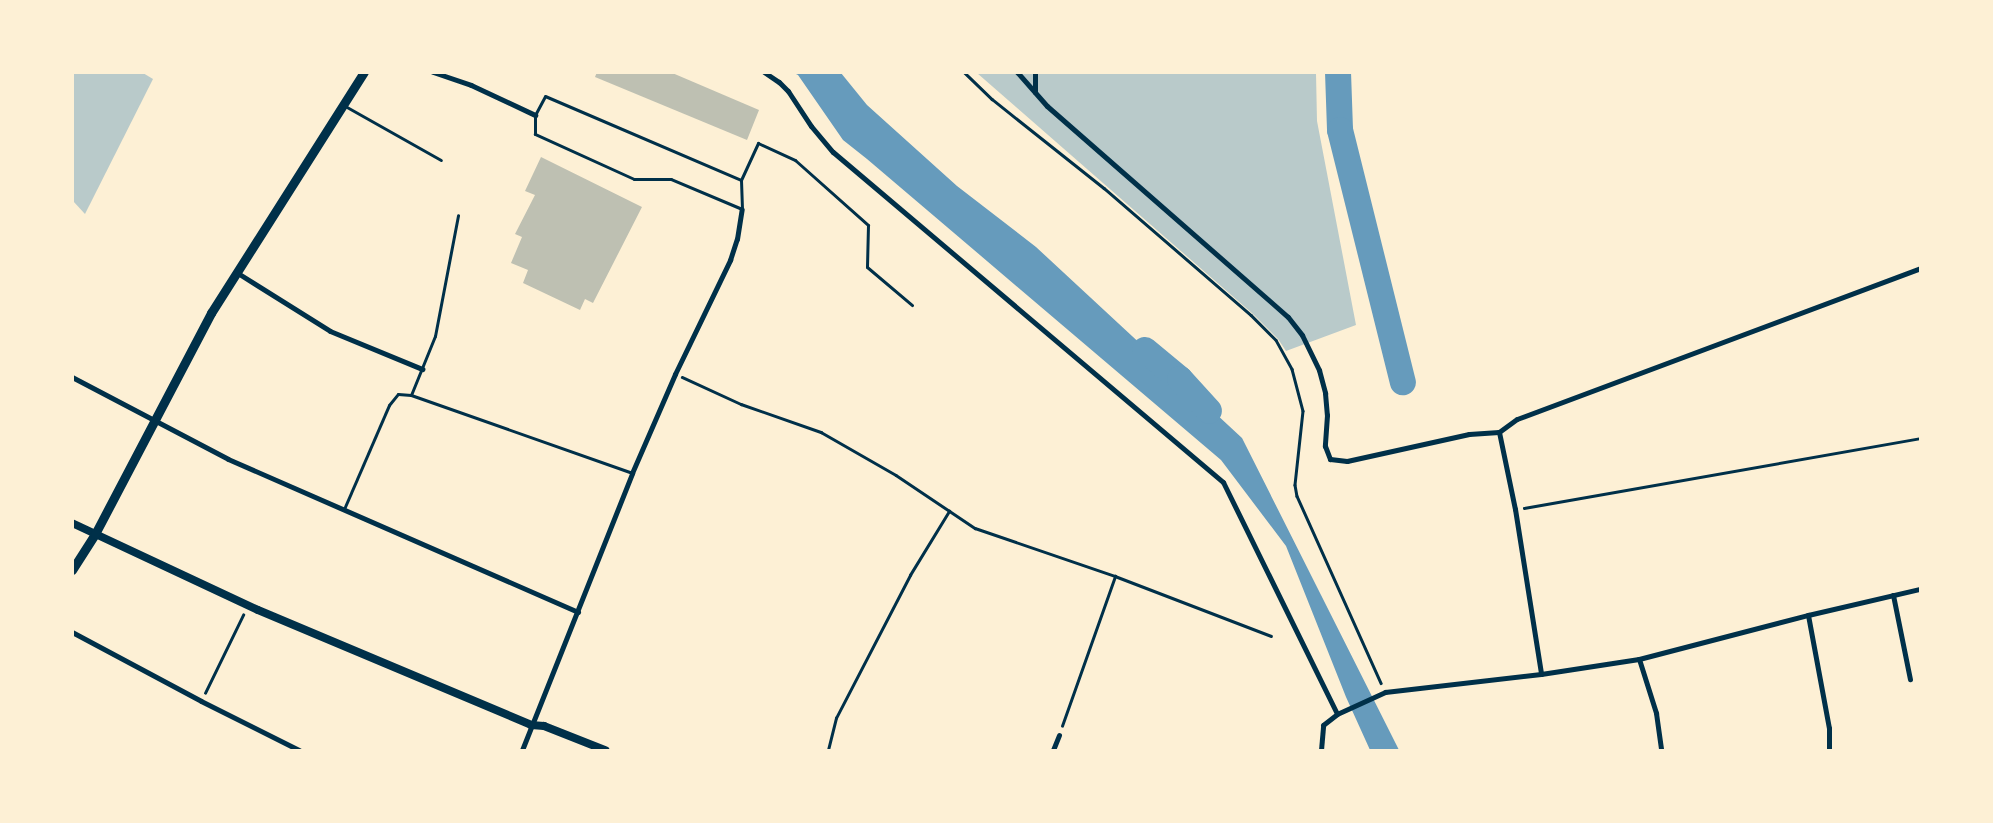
<!DOCTYPE html>
<style>
body{margin:0}
#map{position:relative;width:1993px;height:823px;overflow:hidden;background:#fdf0d5;font-family:"Golos Text",sans-serif}
div>[style]{position:absolute}
[style*='--x']{left:calc(var(--x)*1px);top:calc(var(--y)*1px);width:calc(var(--w)*1px);rotate:calc(var(--a)*1deg)}
.green>*{inset:0;background:#b9caca}
.water>*{inset:0;background:#669bbc;transform-origin:0 0}
.river>*{height:26px;margin:-13px;padding:0 13px;transform-origin:13px;border-radius:13px;background:#669bbc}
.building>*{inset:0;background:#bec0b2}
.path>*{height:2.5px;margin:-1.25px;padding:0 1.25px;transform-origin:1.25px;border-radius:1.25px;background:#003049}
.service>*{height:3px;margin:-1.5px;padding:0 1.5px;transform-origin:1.5px;border-radius:1.5px;background:#003049}
.minor>*{height:5px;margin:-2.5px;padding:0 2.5px;transform-origin:2.5px;border-radius:2.5px;background:#003049}
.tertiary>*{height:8px;margin:-4px;padding:0 4px;transform-origin:4px;border-radius:4px;background:#003049}
.secondary>*{height:9px;margin:-4.5px;padding:0 4.5px;transform-origin:4.5px;border-radius:4.5px;background:#003049}
span{translate:-50% -50%;white-space:nowrap;text-align:center;line-height:1.15;-webkit-text-stroke:4px #fdf0d5;paint-order:stroke}
.frame{position:absolute;inset:0;border:74px solid #fdf0d5;pointer-events:none}
</style>
<div id="map">
<div class="green">
<div style="clip-path:polygon(72px 73px,143px 73px,153px 79px,85px 214px,73px 201px)"></div>
<div style="clip-path:polygon(977px 73px,1316px 73px,1317px 121px,1356px 325px,1286px 351px,1278px 339px,1253px 314px)"></div>
</div>
<div class="water">
<div style="clip-path:polygon(794px 73px,841px 73px,867px 105px,957px 186px,1036px 247px,1242px 438px,1399px 750px,1370px 750px,1346px 697px,1286px 546px,1221px 460px,867px 159px,843px 140px,798px 75px)"></div>
<div style="left:1333px;top:73px;width:9px;height:55px"></div>
</div>
<div class="river">
<div style="--x:1338;--y:72;--w:58;--a:88"></div>
<div style="--x:1340;--y:130;--w:260;--a:76"></div>
<div style="--x:1145;--y:350;--w:45;--a:39.6"></div>
<div style="--x:1180;--y:379;--w:43;--a:47.8"></div>
</div>
<div class="building">
<div style="clip-path:polygon(597px 72px,670px 72px,759px 110px,747px 140px,595px 77px)"></div>
<div style="clip-path:polygon(541px 157px,642px 207px,593px 303px,585px 299px,580px 310px,523px 283px,528px 270px,511px 263px,522px 237px,515px 234px,535px 195px,525px 191px)"></div>
</div>
<div class="path">
<div style="--x:964;--y:72;--w:39;--a:44"></div>
<div style="--x:992;--y:99;--w:143;--a:38.5"></div>
<div style="--x:1104;--y:188;--w:194;--a:40.8"></div>
<div style="--x:1251;--y:315;--w:35;--a:45"></div>
<div style="--x:1276;--y:340;--w:33;--a:61"></div>
<div style="--x:1292;--y:369;--w:43;--a:75.3"></div>
<div style="--x:1303;--y:411;--w:74;--a:96.2"></div>
<div style="--x:1295;--y:485;--w:11;--a:80"></div>
<div style="--x:1297;--y:496;--w:205;--a:65.8"></div>
<div style="--x:682;--y:377;--w:65;--a:24.6"></div>
<div style="--x:741;--y:404;--w:85;--a:19.3"></div>
<div style="--x:821;--y:432;--w:86;--a:29.8"></div>
<div style="--x:896;--y:475;--w:95;--a:33.9"></div>
<div style="--x:975;--y:528;--w:148;--a:18.9"></div>
<div style="--x:1524;--y:508;--w:402;--a:-10"></div>
<div style="--x:205;--y:693;--w:87;--a:-64"></div>
<div style="--x:1062;--y:726;--w:159;--a:-70.5"></div>
<div style="--x:1115;--y:576;--w:167;--a:21"></div>
<div style="--x:828;--y:750;--w:33;--a:-76"></div>
<div style="--x:836;--y:718;--w:161;--a:-62.6"></div>
<div style="--x:910;--y:575;--w:75;--a:-58.6"></div>
</div>
<div class="service">
<div style="--x:545;--y:96;--w:213;--a:23.2"></div>
<div style="--x:741;--y:180;--w:29;--a:88"></div>
<div style="--x:742;--y:209;--w:77;--a:-157.1"></div>
<div style="--x:671;--y:179;--w:37;--a:180"></div>
<div style="--x:634;--y:179;--w:109;--a:-155.6"></div>
<div style="--x:535;--y:134;--w:19;--a:-90"></div>
<div style="--x:535;--y:115;--w:21;--a:-62"></div>
<div style="--x:345;--y:106;--w:110;--a:29.4"></div>
<div style="--x:741;--y:180;--w:41;--a:-65.3"></div>
<div style="--x:758;--y:143;--w:41;--a:24.7"></div>
<div style="--x:795;--y:160;--w:98;--a:41.7"></div>
<div style="--x:868;--y:225;--w:42;--a:91.4"></div>
<div style="--x:867;--y:267;--w:59;--a:40.2"></div>
<div style="--x:411;--y:395;--w:64;--a:-67.9"></div>
<div style="--x:435;--y:336;--w:123;--a:-79.2"></div>
<div style="--x:344;--y:509;--w:113;--a:-66.6"></div>
<div style="--x:389;--y:405;--w:14;--a:-51"></div>
<div style="--x:398;--y:394;--w:13;--a:4"></div>
<div style="--x:411;--y:395;--w:234;--a:19.4"></div>
</div>
<div class="minor">
<div style="--x:433;--y:72;--w:40;--a:18.9"></div>
<div style="--x:471;--y:85;--w:71;--a:25.1"></div>
<div style="--x:764;--y:72;--w:18;--a:34"></div>
<div style="--x:779;--y:82;--w:13;--a:45"></div>
<div style="--x:788;--y:91;--w:42;--a:56.7"></div>
<div style="--x:811;--y:126;--w:34;--a:50"></div>
<div style="--x:833;--y:152;--w:511;--a:40.24"></div>
<div style="--x:1223;--y:482;--w:258;--a:63.8"></div>
<div style="--x:1017;--y:72;--w:45;--a:48.6"></div>
<div style="--x:1047;--y:106;--w:320;--a:41.2"></div>
<div style="--x:1288;--y:317;--w:23;--a:52"></div>
<div style="--x:1302;--y:335;--w:39;--a:64"></div>
<div style="--x:1319;--y:370;--w:24;--a:75"></div>
<div style="--x:1325;--y:393;--w:22;--a:85"></div>
<div style="--x:1327;--y:415;--w:31;--a:94"></div>
<div style="--x:1325;--y:446;--w:14;--a:69"></div>
<div style="--x:1330;--y:459;--w:17;--a:7"></div>
<div style="--x:1347;--y:461;--w:125;--a:-12.5"></div>
<div style="--x:1469;--y:434;--w:30;--a:-4"></div>
<div style="--x:1499;--y:432;--w:22;--a:-36"></div>
<div style="--x:1517;--y:419;--w:430;--a:-20.5"></div>
<div style="--x:1035;--y:72;--w:20;--a:90"></div>
<div style="--x:236;--y:272;--w:111;--a:32.1"></div>
<div style="--x:330;--y:331;--w:100;--a:22.4"></div>
<div style="--x:72;--y:377;--w:176;--a:27.7"></div>
<div style="--x:228;--y:459;--w:382;--a:23.6"></div>
<div style="--x:1499;--y:432;--w:79;--a:78.3"></div>
<div style="--x:1515;--y:509;--w:167;--a:81"></div>
<div style="--x:1893;--y:595;--w:86;--a:78.6"></div>
<div style="--x:1808;--y:615;--w:115;--a:79.5"></div>
<div style="--x:1829;--y:728;--w:22;--a:90"></div>
<div style="--x:72;--y:632;--w:146;--a:28.1"></div>
<div style="--x:201;--y:701;--w:110;--a:26.6"></div>
<div style="--x:1639;--y:659;--w:57;--a:72.5"></div>
<div style="--x:1656;--y:713;--w:37;--a:82"></div>
<div style="--x:522;--y:750;--w:298;--a:-68.3"></div>
<div style="--x:632;--y:473;--w:108;--a:-66.5"></div>
<div style="--x:675;--y:374;--w:127;--a:-64.2"></div>
<div style="--x:730;--y:260;--w:22;--a:-72"></div>
<div style="--x:737;--y:239;--w:30;--a:-81"></div>
<div style="--x:1053;--y:750;--w:16;--a:-68"></div>
<div style="--x:1321;--y:750;--w:25;--a:-85"></div>
<div style="--x:1323;--y:725;--w:18;--a:-38"></div>
<div style="--x:1337;--y:714;--w:53;--a:-24.6"></div>
<div style="--x:1385;--y:692;--w:157;--a:-6.6"></div>
<div style="--x:1541;--y:674;--w:99;--a:-8.7"></div>
<div style="--x:1639;--y:659;--w:175;--a:-14.6"></div>
<div style="--x:1808;--y:615;--w:115;--a:-13.1"></div>
</div>
<div class="tertiary">
<div style="--x:72;--y:523;--w:205;--a:25.1"></div>
<div style="--x:258;--y:610;--w:296;--a:22.8"></div>
<div style="--x:531;--y:725;--w:13;--a:4"></div>
<div style="--x:544;--y:726;--w:66;--a:21.5"></div>
</div>
<div class="secondary">
<div style="--x:72;--y:570;--w:43;--a:-57.4"></div>
<div style="--x:95;--y:534;--w:250;--a:-62.3"></div>
<div style="--x:211;--y:313;--w:285;--a:-57.6"></div>
</div>
<div class="frame"></div>
</div>
